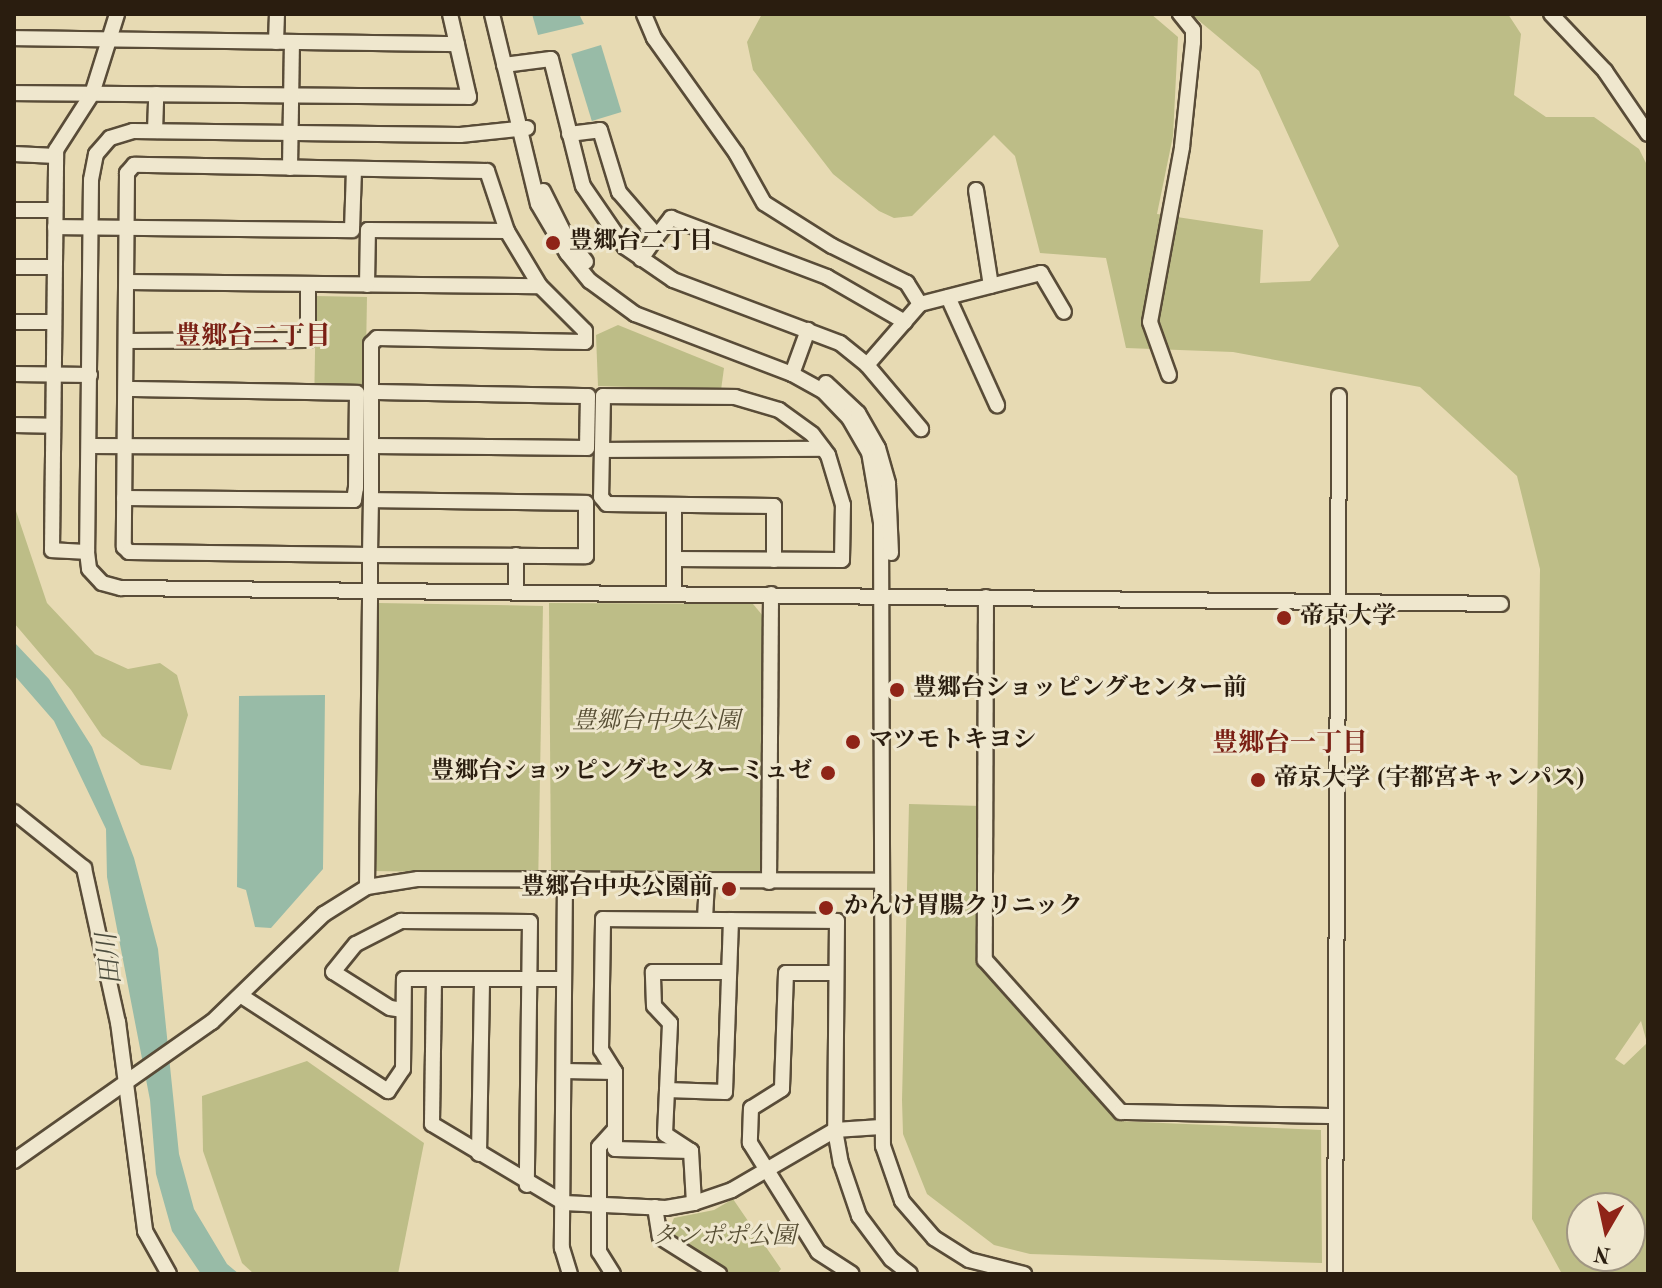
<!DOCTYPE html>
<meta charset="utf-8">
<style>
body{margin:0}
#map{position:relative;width:1662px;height:1288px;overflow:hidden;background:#e7dab3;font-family:"Old Standard TT","Noto Serif JP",serif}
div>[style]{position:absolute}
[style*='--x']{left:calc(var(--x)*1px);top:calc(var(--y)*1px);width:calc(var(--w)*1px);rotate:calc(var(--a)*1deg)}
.green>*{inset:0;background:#bdbd87;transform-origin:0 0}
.water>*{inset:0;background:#98bba7;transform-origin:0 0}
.stream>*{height:3px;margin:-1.5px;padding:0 1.5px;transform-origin:1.5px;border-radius:1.5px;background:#98bba7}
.roads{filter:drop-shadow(2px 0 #594c38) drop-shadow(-2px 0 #594c38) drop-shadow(0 2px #594c38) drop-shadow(0 -2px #594c38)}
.minor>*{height:14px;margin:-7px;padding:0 7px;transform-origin:7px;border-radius:7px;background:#efe7ce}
.dots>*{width:22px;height:22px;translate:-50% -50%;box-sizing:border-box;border:4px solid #efe7ce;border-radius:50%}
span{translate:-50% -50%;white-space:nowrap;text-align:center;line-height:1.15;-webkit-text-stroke:6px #efe7ce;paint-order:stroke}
.poi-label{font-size:24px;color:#2a1d0f;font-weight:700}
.left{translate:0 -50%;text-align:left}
.right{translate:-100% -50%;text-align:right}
.park-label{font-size:24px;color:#564d33;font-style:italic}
.neighbourhood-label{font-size:26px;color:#7a1f14;font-weight:700}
.water-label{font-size:26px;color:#4b4c3d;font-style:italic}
.frame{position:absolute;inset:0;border:16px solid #2a1d0f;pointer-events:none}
.north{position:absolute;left:1566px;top:1192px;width:80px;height:80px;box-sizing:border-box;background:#efe7ce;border:2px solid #a09682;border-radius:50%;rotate:189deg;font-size:22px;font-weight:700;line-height:32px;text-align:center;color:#2a1d0f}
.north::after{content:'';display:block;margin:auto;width:28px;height:36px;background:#8f2418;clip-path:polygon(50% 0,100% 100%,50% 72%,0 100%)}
</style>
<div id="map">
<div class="green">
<div style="clip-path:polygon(evenodd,762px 14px,1151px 14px,1178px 37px,1173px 136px,1157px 214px,1263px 230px,1260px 283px,1310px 281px,1339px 246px,1259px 71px,1191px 14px,1508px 14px,1521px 34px,1514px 95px,1546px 117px,1594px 117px,1639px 149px,1648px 167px,1648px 1274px,1562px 1274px,1532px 1219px,1540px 569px,1517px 476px,1420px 387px,1233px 352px,1126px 348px,1106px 258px,1040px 253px,1015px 156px,994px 135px,912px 216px,894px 218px,879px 211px,833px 174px,753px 70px,747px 42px,762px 14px,1641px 1021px,1647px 1043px,1624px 1065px,1615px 1059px,1641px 1021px,762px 14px,1582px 1208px,1630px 1208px,1630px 1256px,1582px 1256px,1582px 1208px)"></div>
<div style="left:316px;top:296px;width:51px;height:89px;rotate:1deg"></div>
<div style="clip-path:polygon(618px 325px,724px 368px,721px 390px,598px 386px,596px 335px)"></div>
<div style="clip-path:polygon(14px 505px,47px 603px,95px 654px,128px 669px,160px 663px,177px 675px,188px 715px,171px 770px,141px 765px,102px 736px,71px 690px,14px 623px)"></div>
<div style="left:378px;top:603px;width:165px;height:268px;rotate:1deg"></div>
<div style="clip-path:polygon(549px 603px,753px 604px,763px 616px,763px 869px,754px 879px,551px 873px)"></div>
<div style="clip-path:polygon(909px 804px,981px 806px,976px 963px,1117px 1121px,1321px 1130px,1322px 1263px,1030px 1254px,994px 1245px,927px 1194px,903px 1134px,902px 1100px)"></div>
<div style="clip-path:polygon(307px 1061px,424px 1143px,398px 1274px,254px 1274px,242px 1263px,203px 1151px,202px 1096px)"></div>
<div style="clip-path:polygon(733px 1199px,781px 1269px,777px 1274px,728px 1274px,680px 1247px,670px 1228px,674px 1218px,714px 1210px)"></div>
</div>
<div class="water">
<div style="clip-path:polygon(532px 14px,579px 14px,584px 24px,538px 35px)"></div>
<div style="left:601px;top:45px;width:70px;height:31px;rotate:73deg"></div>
<div style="clip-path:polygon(14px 642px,49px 679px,92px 747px,134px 858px,158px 949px,179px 1154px,194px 1209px,227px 1264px,239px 1274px,201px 1274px,172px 1231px,156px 1174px,150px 1100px,107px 877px,106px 829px,54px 721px,14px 675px)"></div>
<div style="clip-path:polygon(325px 695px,323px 869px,271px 928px,255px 927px,246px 890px,237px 887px,239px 696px)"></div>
</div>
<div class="stream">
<div style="--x:1647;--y:14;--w:1;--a:0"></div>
</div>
<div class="roads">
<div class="minor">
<div style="--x:492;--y:14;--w:195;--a:76.4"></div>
<div style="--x:538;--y:204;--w:57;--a:59.4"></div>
<div style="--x:567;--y:253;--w:36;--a:51"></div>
<div style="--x:590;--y:281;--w:56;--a:36.3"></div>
<div style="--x:635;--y:314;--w:168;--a:20.9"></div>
<div style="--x:792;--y:374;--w:35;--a:29"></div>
<div style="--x:823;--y:391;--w:37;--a:46"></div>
<div style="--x:849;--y:418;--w:39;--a:60"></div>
<div style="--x:869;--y:452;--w:71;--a:80.3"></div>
<div style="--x:881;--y:522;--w:624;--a:89.82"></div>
<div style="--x:883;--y:1146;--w:58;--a:70.9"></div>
<div style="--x:902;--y:1201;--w:49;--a:49.1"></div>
<div style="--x:934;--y:1238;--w:41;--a:32.2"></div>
<div style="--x:969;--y:1260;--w:57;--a:14.3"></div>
<div style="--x:1551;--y:14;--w:79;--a:46.5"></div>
<div style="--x:1605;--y:71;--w:76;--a:55.7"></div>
<div style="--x:14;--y:38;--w:443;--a:0.8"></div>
<div style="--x:276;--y:42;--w:28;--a:-88"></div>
<div style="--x:504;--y:65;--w:47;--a:-7.3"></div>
<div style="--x:551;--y:59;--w:131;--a:75.9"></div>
<div style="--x:583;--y:186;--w:74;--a:55.5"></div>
<div style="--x:625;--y:247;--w:58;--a:34.5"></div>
<div style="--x:673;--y:280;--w:178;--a:20.7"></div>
<div style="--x:840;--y:343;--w:35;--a:39"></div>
<div style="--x:867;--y:365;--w:81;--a:-49"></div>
<div style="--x:920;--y:304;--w:25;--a:-122"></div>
<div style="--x:907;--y:283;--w:84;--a:-153.7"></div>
<div style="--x:832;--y:246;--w:80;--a:-147.7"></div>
<div style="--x:764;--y:203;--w:57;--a:-119.2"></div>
<div style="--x:736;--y:153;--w:141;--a:-125.5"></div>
<div style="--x:654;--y:38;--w:26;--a:-113"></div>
<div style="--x:14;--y:93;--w:455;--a:0.5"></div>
<div style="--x:469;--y:97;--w:85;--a:-102.9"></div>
<div style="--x:527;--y:128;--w:67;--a:174"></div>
<div style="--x:460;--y:135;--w:327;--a:-179.3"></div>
<div style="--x:133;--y:131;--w:24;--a:163"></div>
<div style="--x:110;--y:138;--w:21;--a:131"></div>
<div style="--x:96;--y:154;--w:26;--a:101"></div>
<div style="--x:91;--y:180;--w:372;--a:90.6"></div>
<div style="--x:87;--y:552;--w:17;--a:83"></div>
<div style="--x:89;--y:569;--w:19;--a:47"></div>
<div style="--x:102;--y:583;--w:20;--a:15"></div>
<div style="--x:121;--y:588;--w:1380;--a:0.66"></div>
<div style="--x:155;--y:131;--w:37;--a:-88"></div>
<div style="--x:569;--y:134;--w:31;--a:-7"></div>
<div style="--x:600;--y:130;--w:65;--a:73"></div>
<div style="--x:619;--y:192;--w:58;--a:49.2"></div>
<div style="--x:657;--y:236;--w:28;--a:125"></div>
<div style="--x:14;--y:154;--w:42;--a:2.7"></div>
<div style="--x:290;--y:168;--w:126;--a:-89.1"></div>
<div style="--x:976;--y:190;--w:97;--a:81.1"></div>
<div style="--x:543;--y:191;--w:49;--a:63.4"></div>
<div style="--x:565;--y:235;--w:34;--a:52"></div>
<div style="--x:14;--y:210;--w:41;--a:0"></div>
<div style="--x:55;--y:227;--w:297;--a:0.6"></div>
<div style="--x:352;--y:230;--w:61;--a:-88.1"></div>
<div style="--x:657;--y:236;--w:23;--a:-52"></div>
<div style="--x:671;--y:218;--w:167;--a:20.7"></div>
<div style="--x:827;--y:277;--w:90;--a:30"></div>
<div style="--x:14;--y:267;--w:40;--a:0"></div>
<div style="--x:127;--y:282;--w:413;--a:0.6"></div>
<div style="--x:367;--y:285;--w:55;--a:-89"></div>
<div style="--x:368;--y:230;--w:139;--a:0.4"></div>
<div style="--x:948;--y:297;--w:119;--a:65.6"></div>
<div style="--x:920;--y:304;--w:125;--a:-14.4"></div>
<div style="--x:1041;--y:273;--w:45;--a:59.5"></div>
<div style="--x:14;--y:322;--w:40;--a:0"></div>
<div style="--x:126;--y:341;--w:182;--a:-0.3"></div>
<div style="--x:308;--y:340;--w:56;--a:-90"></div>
<div style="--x:867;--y:365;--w:84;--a:49.8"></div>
<div style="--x:14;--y:374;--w:76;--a:0.8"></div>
<div style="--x:792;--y:374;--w:47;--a:-70"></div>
<div style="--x:1169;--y:375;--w:56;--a:-109.7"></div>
<div style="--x:1150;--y:322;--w:178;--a:-79.6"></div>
<div style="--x:1182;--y:147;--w:106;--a:-84"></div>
<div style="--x:1193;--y:42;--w:12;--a:-90"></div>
<div style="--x:1193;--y:30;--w:21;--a:-129"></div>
<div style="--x:826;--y:383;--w:44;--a:43.2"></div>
<div style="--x:858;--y:413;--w:40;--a:60.3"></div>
<div style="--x:878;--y:448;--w:37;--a:74"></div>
<div style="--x:888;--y:484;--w:69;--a:87.5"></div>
<div style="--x:14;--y:425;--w:39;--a:1"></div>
<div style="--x:89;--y:446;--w:267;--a:0.2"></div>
<div style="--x:371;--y:446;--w:216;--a:0.5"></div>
<div style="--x:587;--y:448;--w:52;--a:-88.9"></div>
<div style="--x:588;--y:396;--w:217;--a:-178.9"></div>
<div style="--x:602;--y:450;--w:221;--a:-0.3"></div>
<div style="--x:124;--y:498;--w:230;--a:0.5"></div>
<div style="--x:354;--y:500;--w:12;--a:-81"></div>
<div style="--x:356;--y:488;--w:95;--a:-89.4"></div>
<div style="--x:357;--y:393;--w:231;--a:-179"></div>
<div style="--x:87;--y:552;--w:35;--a:-177"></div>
<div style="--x:52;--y:550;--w:400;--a:-89.4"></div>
<div style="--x:56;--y:150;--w:67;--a:-57.3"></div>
<div style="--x:92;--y:94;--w:84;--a:-72.6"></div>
<div style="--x:674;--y:559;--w:168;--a:0.3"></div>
<div style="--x:842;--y:560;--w:55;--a:-89"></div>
<div style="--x:843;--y:505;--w:52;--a:-106.7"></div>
<div style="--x:828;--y:455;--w:26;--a:-127"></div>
<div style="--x:812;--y:434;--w:41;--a:-144"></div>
<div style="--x:779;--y:410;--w:46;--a:-163.5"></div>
<div style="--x:735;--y:397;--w:132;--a:-179.6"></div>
<div style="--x:603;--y:396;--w:101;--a:91.1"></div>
<div style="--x:601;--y:497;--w:9;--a:49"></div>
<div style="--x:607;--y:504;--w:167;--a:0.7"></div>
<div style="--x:774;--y:506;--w:54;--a:90"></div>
<div style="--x:516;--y:592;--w:37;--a:-90"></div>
<div style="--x:674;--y:594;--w:89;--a:-90"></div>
<div style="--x:986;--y:597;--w:363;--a:90.2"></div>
<div style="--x:985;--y:960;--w:204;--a:48.2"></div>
<div style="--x:1121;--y:1112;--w:213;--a:1.1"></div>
<div style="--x:14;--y:812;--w:90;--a:38.7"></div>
<div style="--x:84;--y:868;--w:158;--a:77.6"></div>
<div style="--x:118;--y:1022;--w:211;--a:82.6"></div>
<div style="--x:145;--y:1231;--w:49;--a:60.8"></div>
<div style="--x:565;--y:881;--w:367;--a:90.5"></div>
<div style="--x:562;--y:1248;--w:27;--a:73"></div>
<div style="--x:769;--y:882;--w:288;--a:-89.6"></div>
<div style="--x:367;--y:887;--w:296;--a:-89.4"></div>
<div style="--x:370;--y:591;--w:36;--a:-90"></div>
<div style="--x:370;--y:555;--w:55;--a:-89"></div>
<div style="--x:371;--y:500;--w:156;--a:-90"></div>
<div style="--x:371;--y:344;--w:8;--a:-45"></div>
<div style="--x:377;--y:338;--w:208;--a:1.1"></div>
<div style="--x:585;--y:342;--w:11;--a:-90"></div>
<div style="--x:585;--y:331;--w:64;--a:-135"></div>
<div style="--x:540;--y:286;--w:64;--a:-121"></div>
<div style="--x:507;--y:231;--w:63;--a:-108.4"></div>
<div style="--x:487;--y:171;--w:353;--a:-179"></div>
<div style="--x:134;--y:165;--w:11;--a:131"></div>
<div style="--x:127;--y:173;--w:374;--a:90.5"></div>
<div style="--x:124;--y:547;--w:7;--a:45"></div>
<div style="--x:129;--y:552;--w:241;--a:0.7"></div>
<div style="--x:370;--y:555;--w:216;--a:0.3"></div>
<div style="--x:586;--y:556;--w:53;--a:-90"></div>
<div style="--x:586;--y:503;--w:215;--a:-179.2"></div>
<div style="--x:705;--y:919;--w:37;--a:-87"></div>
<div style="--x:836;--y:973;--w:50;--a:180"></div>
<div style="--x:786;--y:973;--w:116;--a:92"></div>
<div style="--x:782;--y:1089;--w:36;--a:148"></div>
<div style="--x:751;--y:1108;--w:35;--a:92"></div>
<div style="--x:750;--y:1143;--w:128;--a:58"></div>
<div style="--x:818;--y:1252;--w:40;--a:32.9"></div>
<div style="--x:434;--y:979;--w:145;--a:90.8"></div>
<div style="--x:432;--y:1124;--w:154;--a:30.9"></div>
<div style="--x:564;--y:1203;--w:102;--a:2.8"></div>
<div style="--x:666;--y:1208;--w:28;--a:-10"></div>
<div style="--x:694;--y:1203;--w:40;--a:-18.9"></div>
<div style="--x:732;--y:1190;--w:119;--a:-30.2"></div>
<div style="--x:835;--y:1130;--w:46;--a:-3.7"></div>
<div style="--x:243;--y:997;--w:173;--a:33"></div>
<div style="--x:388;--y:1091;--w:27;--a:-56"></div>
<div style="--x:403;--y:1069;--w:90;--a:-89.4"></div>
<div style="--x:404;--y:979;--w:160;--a:0"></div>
<div style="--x:403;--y:1010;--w:13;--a:-171"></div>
<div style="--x:390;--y:1008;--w:67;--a:-147.7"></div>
<div style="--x:333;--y:972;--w:36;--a:-51"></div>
<div style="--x:356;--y:944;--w:51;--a:-27.1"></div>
<div style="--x:401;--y:921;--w:129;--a:0.4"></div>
<div style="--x:530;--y:922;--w:263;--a:90.7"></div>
<div style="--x:564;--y:1071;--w:51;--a:1.1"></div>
<div style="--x:667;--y:1090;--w:67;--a:-87.4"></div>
<div style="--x:670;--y:1023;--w:23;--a:-133"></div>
<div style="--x:654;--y:1006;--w:34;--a:-92"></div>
<div style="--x:653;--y:972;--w:76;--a:0"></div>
<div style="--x:691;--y:1151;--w:76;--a:-178.5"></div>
<div style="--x:615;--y:1149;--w:77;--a:-90"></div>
<div style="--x:615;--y:1072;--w:26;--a:-122"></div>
<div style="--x:601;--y:1050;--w:131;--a:-89.1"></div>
<div style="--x:603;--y:919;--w:234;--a:0.5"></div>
<div style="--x:837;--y:921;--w:209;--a:90.5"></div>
<div style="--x:835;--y:1130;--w:34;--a:80"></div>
<div style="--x:841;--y:1163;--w:56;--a:71.2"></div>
<div style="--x:859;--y:1216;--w:54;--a:53.3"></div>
<div style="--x:891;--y:1259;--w:24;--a:38"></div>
<div style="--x:479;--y:1154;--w:175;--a:-89"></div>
<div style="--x:14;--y:1161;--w:242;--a:-35.1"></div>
<div style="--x:212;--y:1022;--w:156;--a:-44"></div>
<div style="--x:324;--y:914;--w:51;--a:-32.1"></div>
<div style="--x:367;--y:887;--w:52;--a:-8.9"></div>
<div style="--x:418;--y:879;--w:464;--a:0.2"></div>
<div style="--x:694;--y:1203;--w:52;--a:-93.3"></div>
<div style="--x:691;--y:1151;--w:31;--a:-147"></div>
<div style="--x:665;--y:1134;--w:44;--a:-87.4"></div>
<div style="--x:667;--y:1090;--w:58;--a:2"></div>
<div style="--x:725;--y:1092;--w:172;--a:-88"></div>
<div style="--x:655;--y:1207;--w:30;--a:81"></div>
<div style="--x:660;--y:1237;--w:70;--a:32.1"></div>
<div style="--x:613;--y:1274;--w:26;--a:-122"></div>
<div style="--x:599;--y:1252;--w:105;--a:-90"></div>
<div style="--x:599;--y:1147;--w:24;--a:-48"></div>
<div style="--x:1335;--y:1274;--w:878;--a:-89.74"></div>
</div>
</div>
<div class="dots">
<div style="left:553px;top:243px;background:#8f2418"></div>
<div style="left:1284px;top:618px;background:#8f2418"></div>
<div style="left:897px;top:690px;background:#8f2418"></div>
<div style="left:853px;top:742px;background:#8f2418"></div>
<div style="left:828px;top:773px;background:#8f2418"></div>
<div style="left:1258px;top:780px;background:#8f2418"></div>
<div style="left:729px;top:889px;background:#8f2418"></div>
<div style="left:826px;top:908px;background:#8f2418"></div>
</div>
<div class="poi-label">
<span class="left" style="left:569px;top:243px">豊郷台二丁目</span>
<span class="left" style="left:1300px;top:618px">帝京大学</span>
<span class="left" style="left:913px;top:690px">豊郷台ショッピングセンター前</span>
<span class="left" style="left:869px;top:742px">マツモトキヨシ</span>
<span class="right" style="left:812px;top:773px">豊郷台ショッピングセンターミュゼ</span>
<span class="left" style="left:1274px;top:780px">帝京大学 (宇都宮キャンパス)</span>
<span class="right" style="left:713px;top:889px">豊郷台中央公園前</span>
<span class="left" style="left:844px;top:908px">かんけ胃腸クリニック</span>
</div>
<div class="park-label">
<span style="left:656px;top:723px">豊郷台中央公園</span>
<span style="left:724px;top:1238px">タンポポ公園</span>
</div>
<div class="neighbourhood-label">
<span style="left:253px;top:338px">豊郷台二丁目</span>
<span style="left:1290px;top:745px">豊郷台一丁目</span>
</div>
<div class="water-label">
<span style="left:111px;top:959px;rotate:-96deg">田川</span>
</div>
<div class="frame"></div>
<div class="north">N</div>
</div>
